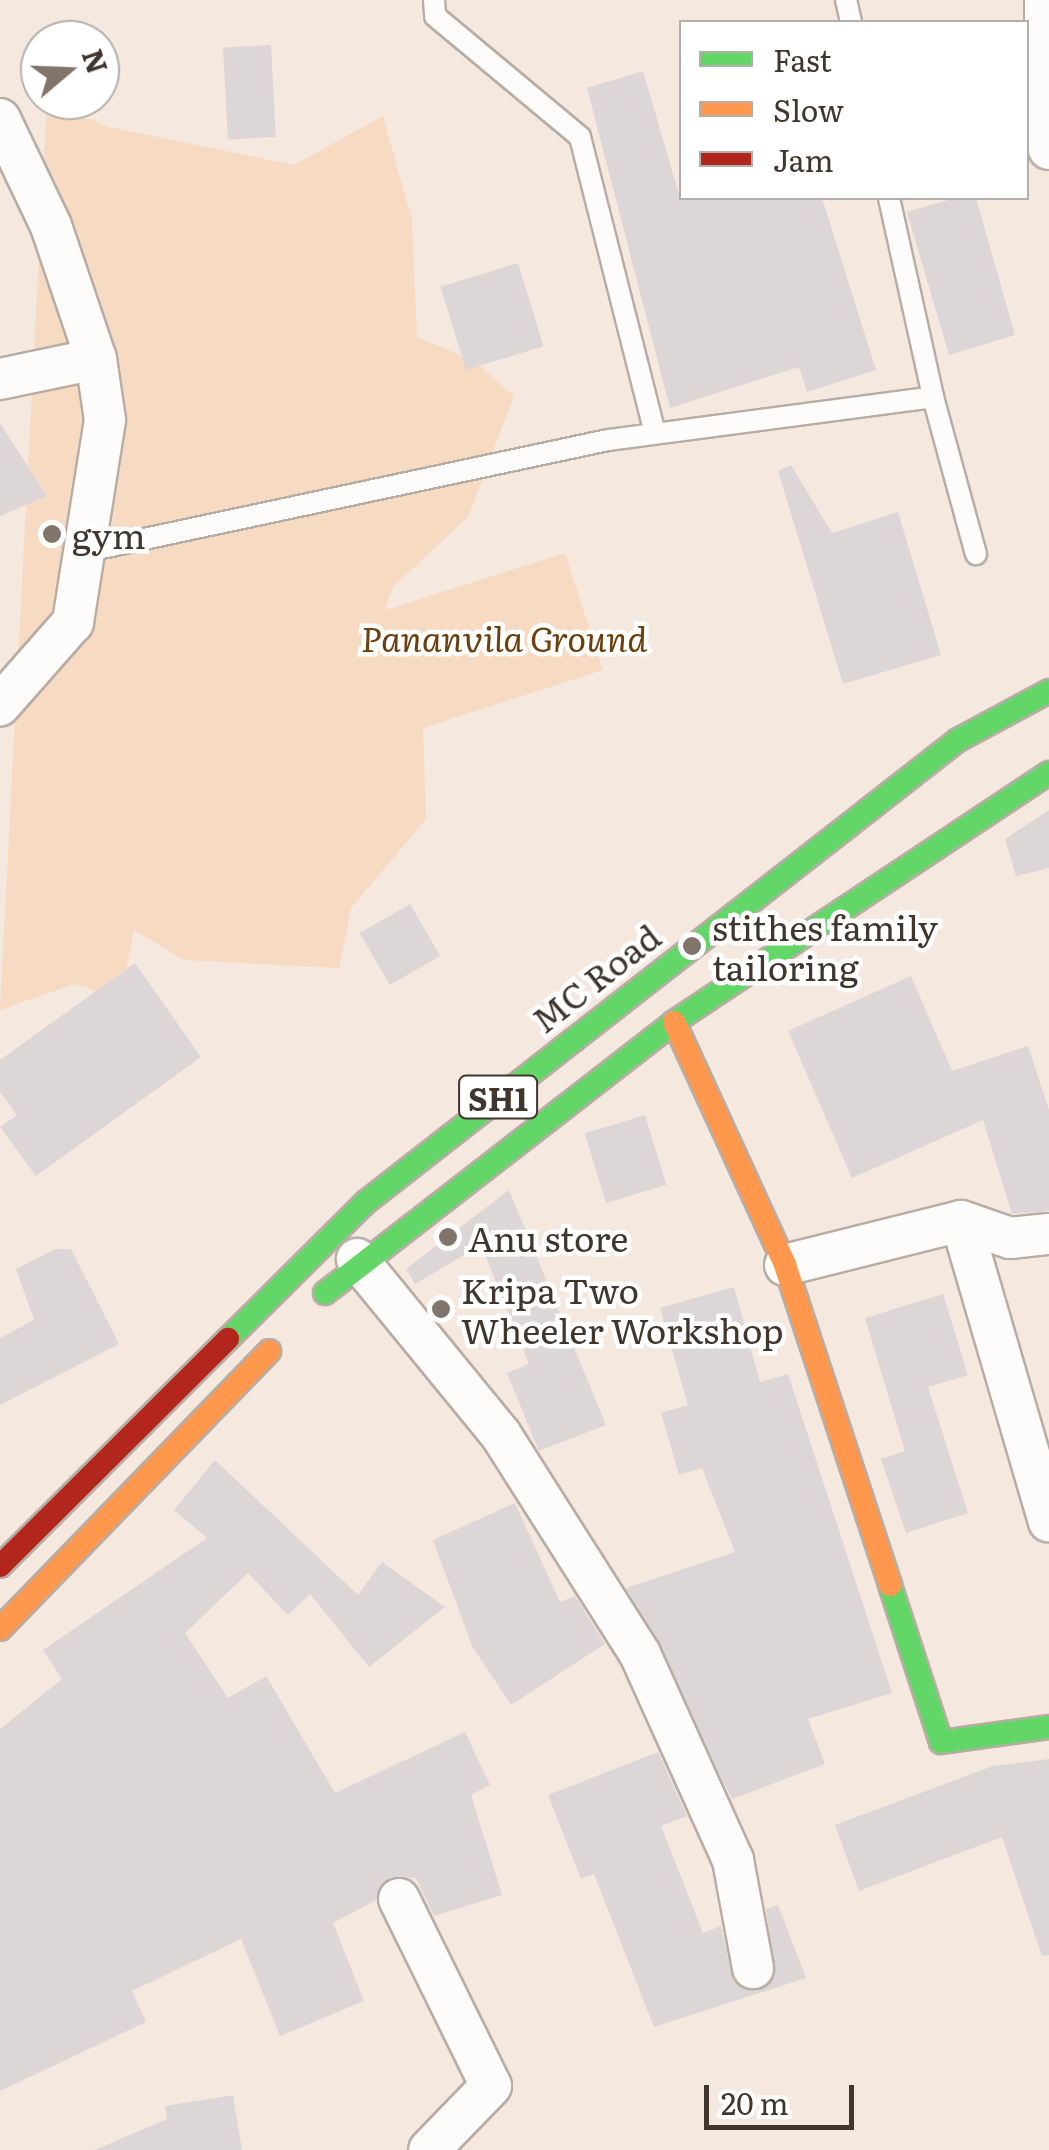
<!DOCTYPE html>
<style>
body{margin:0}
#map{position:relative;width:1049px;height:2150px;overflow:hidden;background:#f5e8de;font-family:Literata,serif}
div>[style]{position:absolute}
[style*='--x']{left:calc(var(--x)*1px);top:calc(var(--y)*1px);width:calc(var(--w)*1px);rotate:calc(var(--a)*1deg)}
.green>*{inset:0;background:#f6dac2}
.building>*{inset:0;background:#ddd6d7;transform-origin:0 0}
.roads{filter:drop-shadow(2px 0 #b8ada5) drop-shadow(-2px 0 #b8ada5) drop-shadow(0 2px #b8ada5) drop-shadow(0 -2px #b8ada5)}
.lane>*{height:20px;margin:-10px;padding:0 10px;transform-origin:10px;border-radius:10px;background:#fefcfa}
.street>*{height:40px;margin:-20px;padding:0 20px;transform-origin:20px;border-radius:20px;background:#fefcfa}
.fast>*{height:22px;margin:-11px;padding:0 11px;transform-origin:11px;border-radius:11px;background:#63d668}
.slow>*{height:22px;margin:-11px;padding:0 11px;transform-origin:11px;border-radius:11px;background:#ff974d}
.jam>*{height:22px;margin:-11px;padding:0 11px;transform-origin:11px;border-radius:11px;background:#b3261e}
.dots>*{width:28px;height:28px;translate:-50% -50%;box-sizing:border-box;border:5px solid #fff;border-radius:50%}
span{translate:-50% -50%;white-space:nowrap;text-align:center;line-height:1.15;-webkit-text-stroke:9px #fff;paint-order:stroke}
.shield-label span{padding:2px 8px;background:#fff;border:2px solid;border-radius:8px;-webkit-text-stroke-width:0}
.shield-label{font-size:32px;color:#41362d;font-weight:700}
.poi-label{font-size:35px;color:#41362d}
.left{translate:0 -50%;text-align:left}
.park-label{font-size:35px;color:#6d3f0d;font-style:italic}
.street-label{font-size:35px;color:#41362d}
.legend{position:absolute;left:679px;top:20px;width:350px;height:180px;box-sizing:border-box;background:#fff;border:2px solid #b3afab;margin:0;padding:12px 18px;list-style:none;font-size:30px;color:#41362d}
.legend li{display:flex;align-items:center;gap:20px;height:50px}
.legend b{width:50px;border:2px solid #b3afab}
.north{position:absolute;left:20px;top:20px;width:100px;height:100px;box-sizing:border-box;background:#fff;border:2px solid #b3afab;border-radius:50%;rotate:71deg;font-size:28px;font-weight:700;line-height:40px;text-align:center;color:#41362d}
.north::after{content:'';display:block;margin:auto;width:35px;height:45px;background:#80746b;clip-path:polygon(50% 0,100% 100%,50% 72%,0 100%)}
.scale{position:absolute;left:704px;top:2085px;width:150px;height:45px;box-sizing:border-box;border:5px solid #41362d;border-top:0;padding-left:12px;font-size:30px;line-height:35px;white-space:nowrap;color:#41362d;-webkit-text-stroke:8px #fff;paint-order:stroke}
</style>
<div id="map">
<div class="green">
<div style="clip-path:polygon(47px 101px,109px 127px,294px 165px,383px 116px,412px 220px,417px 337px,474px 361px,514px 396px,468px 517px,393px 587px,385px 610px,565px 553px,603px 670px,423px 728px,426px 819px,351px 908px,339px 968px,184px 960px,134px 930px,121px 998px,74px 984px,0 1010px)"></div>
</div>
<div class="building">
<div style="left:271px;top:45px;width:92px;height:48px;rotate:87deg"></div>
<div style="clip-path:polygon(643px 71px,680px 198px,822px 198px,876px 370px,807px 392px,799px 367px,670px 408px,587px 88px)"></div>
<div style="clip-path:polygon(955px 198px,976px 198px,1015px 335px,949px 355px,907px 212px)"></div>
<div style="left:518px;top:263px;width:87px;height:81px;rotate:73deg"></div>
<div style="clip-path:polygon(0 423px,47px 496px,0 516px)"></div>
<div style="clip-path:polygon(791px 465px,832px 533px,898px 512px,941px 655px,843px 684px,778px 471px)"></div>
<div style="clip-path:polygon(1049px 810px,1049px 868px,1016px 876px,1005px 839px)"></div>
<div style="left:410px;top:904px;width:60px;height:58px;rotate:60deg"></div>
<div style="clip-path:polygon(135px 963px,201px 1057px,36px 1176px,0 1127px,17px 1115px,0 1092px,0 1060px)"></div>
<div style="clip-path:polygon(911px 976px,952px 1071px,1028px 1046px,1049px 1110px,1049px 1211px,1012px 1214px,983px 1120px,852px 1178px,788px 1031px)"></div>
<div style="left:645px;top:1115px;width:73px;height:63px;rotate:73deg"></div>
<div style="clip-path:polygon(509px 1190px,606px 1425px,539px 1451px,507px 1373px,529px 1364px,481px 1245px,415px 1284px,406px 1269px)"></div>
<div style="clip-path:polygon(55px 1249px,71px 1249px,119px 1344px,0 1405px,0 1338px,34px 1320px,16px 1269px)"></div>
<div style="clip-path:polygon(734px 1287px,760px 1382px,788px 1374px,892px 1693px,808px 1719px,825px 1764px,732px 1799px,626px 1588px,735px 1552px,702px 1468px,679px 1475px,661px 1413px,688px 1405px,660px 1308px)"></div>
<div style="clip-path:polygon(943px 1294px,968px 1375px,928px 1387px,968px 1513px,906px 1533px,881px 1459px,905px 1451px,865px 1318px)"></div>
<div style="clip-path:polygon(215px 1460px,358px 1595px,382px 1562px,445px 1607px,369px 1667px,310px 1594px,288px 1615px,248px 1573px,185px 1633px,228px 1698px,266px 1676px,335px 1793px,465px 1732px,490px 1785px,471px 1795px,502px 1895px,434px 1916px,416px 1878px,389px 1877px,376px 1900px,333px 1923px,364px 2001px,280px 2036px,241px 1939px,132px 1991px,146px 2022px,0 2091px,0 1729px,62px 1679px,43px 1650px,207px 1538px,174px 1510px)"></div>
<div style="clip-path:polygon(515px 1503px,560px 1602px,575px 1596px,605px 1644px,511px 1705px,472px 1646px,433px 1540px)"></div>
<div style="clip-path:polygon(658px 1752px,687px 1816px,661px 1826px,703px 1933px,721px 1926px,734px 1983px,756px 1991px,775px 1977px,766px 1909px,778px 1905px,806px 1978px,654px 2027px,594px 1874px,581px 1879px,548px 1795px)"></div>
<div style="clip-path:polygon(1049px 1759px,1049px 1955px,1042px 1956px,1002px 1837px,859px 1891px,835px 1825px,993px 1766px)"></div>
<div style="clip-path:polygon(233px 2095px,242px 2150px,95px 2150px,167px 2119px,165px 2106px)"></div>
</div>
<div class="roads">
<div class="lane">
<div style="--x:434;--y:0;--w:16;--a:86"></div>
<div style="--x:435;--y:16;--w:189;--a:39.8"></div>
<div style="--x:580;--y:137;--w:305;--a:75.8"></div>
<div style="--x:846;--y:0;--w:23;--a:77"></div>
<div style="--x:889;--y:198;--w:204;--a:77.5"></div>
<div style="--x:88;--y:551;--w:532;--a:-12.05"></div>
<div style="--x:608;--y:440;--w:328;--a:-7.5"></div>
<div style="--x:933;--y:397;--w:163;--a:74.7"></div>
</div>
<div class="street">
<div style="--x:1045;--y:0;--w:149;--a:88.5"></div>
<div style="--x:0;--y:119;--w:119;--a:64.5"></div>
<div style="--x:51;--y:226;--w:140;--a:71.3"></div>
<div style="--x:96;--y:359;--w:62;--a:81.6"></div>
<div style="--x:105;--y:420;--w:205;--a:99"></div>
<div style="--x:73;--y:622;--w:111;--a:131.3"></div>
<div style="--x:0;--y:379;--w:98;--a:-11.8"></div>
<div style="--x:961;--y:1221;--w:313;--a:73.7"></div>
<div style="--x:357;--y:1259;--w:227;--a:50.7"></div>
<div style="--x:501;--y:1435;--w:259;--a:57.6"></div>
<div style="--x:640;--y:1654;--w:226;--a:65.7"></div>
<div style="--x:733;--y:1860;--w:110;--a:79.5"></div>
<div style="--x:785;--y:1265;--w:181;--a:-14"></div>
<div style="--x:961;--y:1221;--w:52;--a:19.1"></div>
<div style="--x:1010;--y:1238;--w:39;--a:-6"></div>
<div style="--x:399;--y:1899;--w:208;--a:63.8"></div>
<div style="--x:491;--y:2086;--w:89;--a:134.1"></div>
</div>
<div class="fast">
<div style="--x:325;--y:1293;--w:442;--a:-37.8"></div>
<div style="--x:674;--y:1022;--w:450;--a:-33.6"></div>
<div style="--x:228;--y:1339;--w:194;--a:-44.8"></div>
<div style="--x:366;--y:1202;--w:751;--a:-37.97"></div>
<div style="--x:958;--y:740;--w:103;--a:-28.3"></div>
<div style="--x:890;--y:1585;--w:165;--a:72"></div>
<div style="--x:941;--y:1742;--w:109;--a:-7.9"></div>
</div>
<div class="slow">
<div style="--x:674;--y:1022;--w:267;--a:65.4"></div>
<div style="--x:785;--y:1265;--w:337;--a:71.8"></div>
<div style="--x:0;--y:1629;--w:387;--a:-45.9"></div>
</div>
<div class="jam">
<div style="--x:0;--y:1566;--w:322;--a:-44.9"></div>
</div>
</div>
<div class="dots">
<div style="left:52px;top:534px;background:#80746b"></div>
<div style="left:692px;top:946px;background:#80746b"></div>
<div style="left:448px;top:1237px;background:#80746b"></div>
<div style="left:441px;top:1309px;background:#80746b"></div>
</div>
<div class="shield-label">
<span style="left:498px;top:1097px">SH1</span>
</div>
<div class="poi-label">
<span class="left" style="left:72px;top:534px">gym</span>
<span class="left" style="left:712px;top:946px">stithes family<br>tailoring</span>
<span class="left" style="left:468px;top:1237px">Anu store</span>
<span class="left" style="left:461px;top:1309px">Kripa Two<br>Wheeler Workshop</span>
</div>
<div class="park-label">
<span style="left:504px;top:637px">Pananvila Ground</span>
</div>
<div class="street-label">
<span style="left:595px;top:977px;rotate:-38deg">MC Road</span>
</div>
<ul class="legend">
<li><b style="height:12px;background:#63d668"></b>Fast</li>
<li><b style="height:12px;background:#ff974d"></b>Slow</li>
<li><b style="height:12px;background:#b3261e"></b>Jam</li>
</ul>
<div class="north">N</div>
<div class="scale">20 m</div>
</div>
